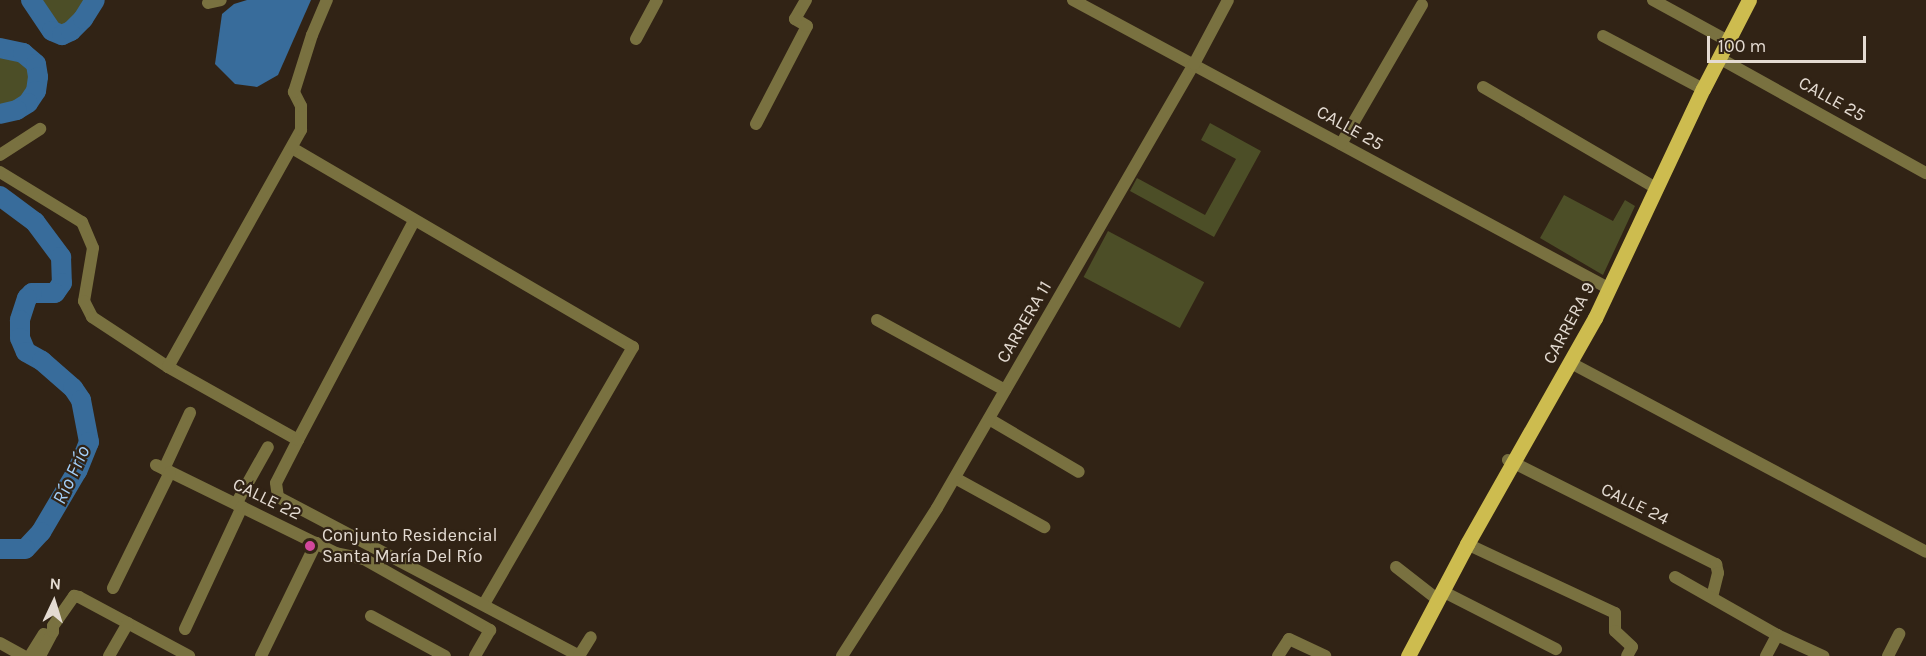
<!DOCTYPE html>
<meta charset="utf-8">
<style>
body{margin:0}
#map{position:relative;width:1926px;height:656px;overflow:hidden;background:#312315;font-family:Karla,sans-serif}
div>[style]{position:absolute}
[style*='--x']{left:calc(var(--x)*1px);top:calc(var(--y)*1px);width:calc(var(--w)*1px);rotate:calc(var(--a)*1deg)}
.green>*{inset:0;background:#4c4e27;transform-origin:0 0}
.water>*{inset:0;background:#386c9b}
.river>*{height:20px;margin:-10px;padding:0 10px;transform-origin:10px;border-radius:10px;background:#386c9b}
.minor>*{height:12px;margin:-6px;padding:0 6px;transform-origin:6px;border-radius:6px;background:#797140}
.major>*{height:15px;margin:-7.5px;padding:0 7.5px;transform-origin:7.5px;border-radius:7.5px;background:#cdbc4f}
.dots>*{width:16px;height:16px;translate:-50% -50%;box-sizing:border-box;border:3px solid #312315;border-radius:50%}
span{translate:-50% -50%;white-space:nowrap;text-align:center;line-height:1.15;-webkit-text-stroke:4.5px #312315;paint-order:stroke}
.street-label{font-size:18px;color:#e4dbd2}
.poi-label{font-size:18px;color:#e4dbd2}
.left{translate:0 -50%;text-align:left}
.water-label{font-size:20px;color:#a4cff8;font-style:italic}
.north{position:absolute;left:24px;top:572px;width:60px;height:60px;-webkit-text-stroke:4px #312315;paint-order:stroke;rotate:4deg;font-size:16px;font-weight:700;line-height:24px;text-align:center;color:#e4dbd2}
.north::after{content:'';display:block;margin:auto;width:21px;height:27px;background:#e4dbd2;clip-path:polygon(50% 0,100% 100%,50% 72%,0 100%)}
.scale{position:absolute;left:1707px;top:36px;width:159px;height:27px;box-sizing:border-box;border:3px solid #e4dbd2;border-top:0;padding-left:8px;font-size:18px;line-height:21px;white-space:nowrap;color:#e4dbd2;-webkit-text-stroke:4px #312315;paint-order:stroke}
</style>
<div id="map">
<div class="green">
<div style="clip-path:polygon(31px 0,95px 0,83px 19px,71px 31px,62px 35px,52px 31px)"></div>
<div style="clip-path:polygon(0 48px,23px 53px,36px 64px,38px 77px,36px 91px,28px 103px,17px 110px,0 114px)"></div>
<div style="clip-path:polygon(1210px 123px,1261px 151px,1214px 237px,1130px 191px,1137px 178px,1205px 215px,1236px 159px,1201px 140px)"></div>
<div style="clip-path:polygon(1564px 195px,1613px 221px,1625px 200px,1635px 206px,1603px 275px,1540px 238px)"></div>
<div style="left:1108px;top:231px;width:109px;height:52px;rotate:28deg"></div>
</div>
<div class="water">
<div style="clip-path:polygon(247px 0,311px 0,278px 75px,257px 87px,235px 84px,215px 64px,222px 14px,234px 4px)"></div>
</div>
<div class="river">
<div style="--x:31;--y:0;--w:37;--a:56"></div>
<div style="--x:52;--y:31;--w:11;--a:22"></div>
<div style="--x:62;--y:35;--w:10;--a:-24"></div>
<div style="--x:71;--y:31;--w:17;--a:-45"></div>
<div style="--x:83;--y:19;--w:22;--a:-58"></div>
<div style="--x:0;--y:48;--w:24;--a:12"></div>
<div style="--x:23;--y:53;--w:17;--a:40"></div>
<div style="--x:36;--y:64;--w:13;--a:81"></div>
<div style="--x:38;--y:77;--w:14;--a:98"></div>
<div style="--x:36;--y:91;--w:14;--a:124"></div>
<div style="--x:28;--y:103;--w:13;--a:148"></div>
<div style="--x:17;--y:110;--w:17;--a:167"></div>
<div style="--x:0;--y:196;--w:44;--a:36.6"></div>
<div style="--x:35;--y:222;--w:44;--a:53.4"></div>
<div style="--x:61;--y:257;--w:26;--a:88"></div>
<div style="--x:62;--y:283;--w:12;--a:125"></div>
<div style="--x:55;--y:293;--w:23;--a:180"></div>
<div style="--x:32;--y:293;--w:7;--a:135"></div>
<div style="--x:27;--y:298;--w:23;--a:108"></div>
<div style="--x:20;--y:320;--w:18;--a:90"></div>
<div style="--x:20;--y:338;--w:15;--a:67"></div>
<div style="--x:26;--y:352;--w:18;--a:29"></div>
<div style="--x:42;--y:361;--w:41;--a:41.1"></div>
<div style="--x:73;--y:388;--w:14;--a:56"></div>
<div style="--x:81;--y:400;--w:43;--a:79.2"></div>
<div style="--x:89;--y:442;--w:31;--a:112"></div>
<div style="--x:77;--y:471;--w:71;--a:120.5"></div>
<div style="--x:41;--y:532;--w:23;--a:133"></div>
<div style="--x:25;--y:549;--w:25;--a:180"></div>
</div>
<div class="minor">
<div style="--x:1073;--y:0;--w:610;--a:28.29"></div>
<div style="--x:1653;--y:0;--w:85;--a:28.7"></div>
<div style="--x:208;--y:3;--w:13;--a:-13"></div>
<div style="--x:1603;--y:36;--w:113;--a:27.9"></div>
<div style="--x:636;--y:39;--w:44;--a:-61.7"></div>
<div style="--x:1719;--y:58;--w:237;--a:29.1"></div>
<div style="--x:1483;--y:87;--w:200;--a:30.3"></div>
<div style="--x:756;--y:124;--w:110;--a:-62.5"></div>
<div style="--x:807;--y:26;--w:14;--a:-150"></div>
<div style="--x:795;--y:19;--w:22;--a:-60"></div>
<div style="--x:1341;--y:144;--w:161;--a:-59.8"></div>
<div style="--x:292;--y:148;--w:395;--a:30.3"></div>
<div style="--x:633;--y:347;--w:297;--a:120.1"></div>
<div style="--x:0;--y:155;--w:48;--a:-33"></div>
<div style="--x:0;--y:172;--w:96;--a:31.4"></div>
<div style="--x:82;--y:222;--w:28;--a:67"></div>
<div style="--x:93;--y:248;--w:54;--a:99.6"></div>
<div style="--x:84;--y:301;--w:18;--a:63"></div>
<div style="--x:92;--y:317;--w:91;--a:33.3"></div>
<div style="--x:168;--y:367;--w:149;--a:29.3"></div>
<div style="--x:298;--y:440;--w:48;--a:117.1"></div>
<div style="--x:276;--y:483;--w:14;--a:82"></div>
<div style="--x:278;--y:497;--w:340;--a:27.8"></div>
<div style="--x:579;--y:656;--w:22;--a:-58"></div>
<div style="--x:877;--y:320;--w:146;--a:28.7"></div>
<div style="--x:1571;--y:363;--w:402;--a:28"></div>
<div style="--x:168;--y:367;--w:272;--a:-60.7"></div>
<div style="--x:301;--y:130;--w:24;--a:-90"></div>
<div style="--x:301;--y:106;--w:16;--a:-117"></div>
<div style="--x:294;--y:92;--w:60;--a:-72.5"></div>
<div style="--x:312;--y:35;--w:38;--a:-67"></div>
<div style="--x:989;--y:419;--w:104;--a:30.5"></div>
<div style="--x:298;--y:440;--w:248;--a:-62.1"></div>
<div style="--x:1508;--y:460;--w:233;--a:26.6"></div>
<div style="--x:1716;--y:564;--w:9;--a:77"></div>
<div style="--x:1718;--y:573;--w:25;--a:104"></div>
<div style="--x:156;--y:465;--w:200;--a:26.1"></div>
<div style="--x:336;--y:553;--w:29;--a:12"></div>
<div style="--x:364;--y:559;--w:145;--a:29.4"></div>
<div style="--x:490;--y:630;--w:30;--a:120"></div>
<div style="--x:164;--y:469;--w:62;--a:-65.1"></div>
<div style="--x:955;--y:478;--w:102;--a:28.8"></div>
<div style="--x:236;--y:504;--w:65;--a:-60.7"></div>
<div style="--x:1467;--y:544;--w:163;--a:25"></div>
<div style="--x:1615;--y:613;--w:18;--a:90"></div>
<div style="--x:1615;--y:631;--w:23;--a:43"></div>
<div style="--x:1632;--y:647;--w:10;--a:119"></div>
<div style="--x:1396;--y:567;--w:52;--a:38"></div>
<div style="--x:1675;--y:577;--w:117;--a:29.6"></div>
<div style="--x:1777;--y:635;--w:51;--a:24.5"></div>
<div style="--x:113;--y:588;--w:129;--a:-63.8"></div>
<div style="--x:1442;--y:591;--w:128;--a:27"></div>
<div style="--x:371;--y:616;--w:84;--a:28.4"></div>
<div style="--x:185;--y:629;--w:135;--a:-65"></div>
<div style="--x:0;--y:643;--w:26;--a:29"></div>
<div style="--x:30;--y:656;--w:26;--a:-58"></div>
<div style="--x:40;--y:656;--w:27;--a:-62"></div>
<div style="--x:53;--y:632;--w:6;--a:-90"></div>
<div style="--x:53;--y:626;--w:37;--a:-55"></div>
<div style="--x:74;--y:596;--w:5;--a:11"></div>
<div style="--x:79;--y:597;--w:125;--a:28.2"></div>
<div style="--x:109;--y:656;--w:38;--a:-60"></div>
<div style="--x:261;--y:656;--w:126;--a:-64"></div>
<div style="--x:842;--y:656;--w:176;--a:-57.3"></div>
<div style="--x:937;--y:508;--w:513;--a:-59.94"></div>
<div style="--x:1194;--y:64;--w:72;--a:-62"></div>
<div style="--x:1278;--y:656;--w:20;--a:-57"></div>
<div style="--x:1289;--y:639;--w:40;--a:25"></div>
<div style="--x:1766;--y:656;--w:24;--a:-62"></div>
<div style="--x:1888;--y:656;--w:25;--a:-63"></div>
</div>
<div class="major">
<div style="--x:1408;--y:656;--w:127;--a:-62.2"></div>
<div style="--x:1467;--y:544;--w:260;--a:-60.5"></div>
<div style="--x:1595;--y:318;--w:253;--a:-64.8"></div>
<div style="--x:1703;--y:89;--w:100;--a:-62.7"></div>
</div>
<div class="dots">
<div style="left:310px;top:546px;background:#d1479c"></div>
</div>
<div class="street-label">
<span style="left:1832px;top:99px;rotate:29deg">CALLE 25</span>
<span style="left:1350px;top:128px;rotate:29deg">CALLE 25</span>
<span style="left:1024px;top:322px;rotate:-60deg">CARRERA 11</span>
<span style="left:1569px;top:323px;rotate:-62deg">CARRERA 9</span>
<span style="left:267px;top:499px;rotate:26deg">CALLE 22</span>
<span style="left:1635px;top:504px;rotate:26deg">CALLE 24</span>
</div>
<div class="poi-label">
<span class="left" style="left:322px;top:546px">Conjunto Residencial<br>Santa María Del Río</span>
</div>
<div class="water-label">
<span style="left:71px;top:475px;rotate:-65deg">Río Frío</span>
</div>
<div class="north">N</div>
<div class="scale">100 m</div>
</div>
